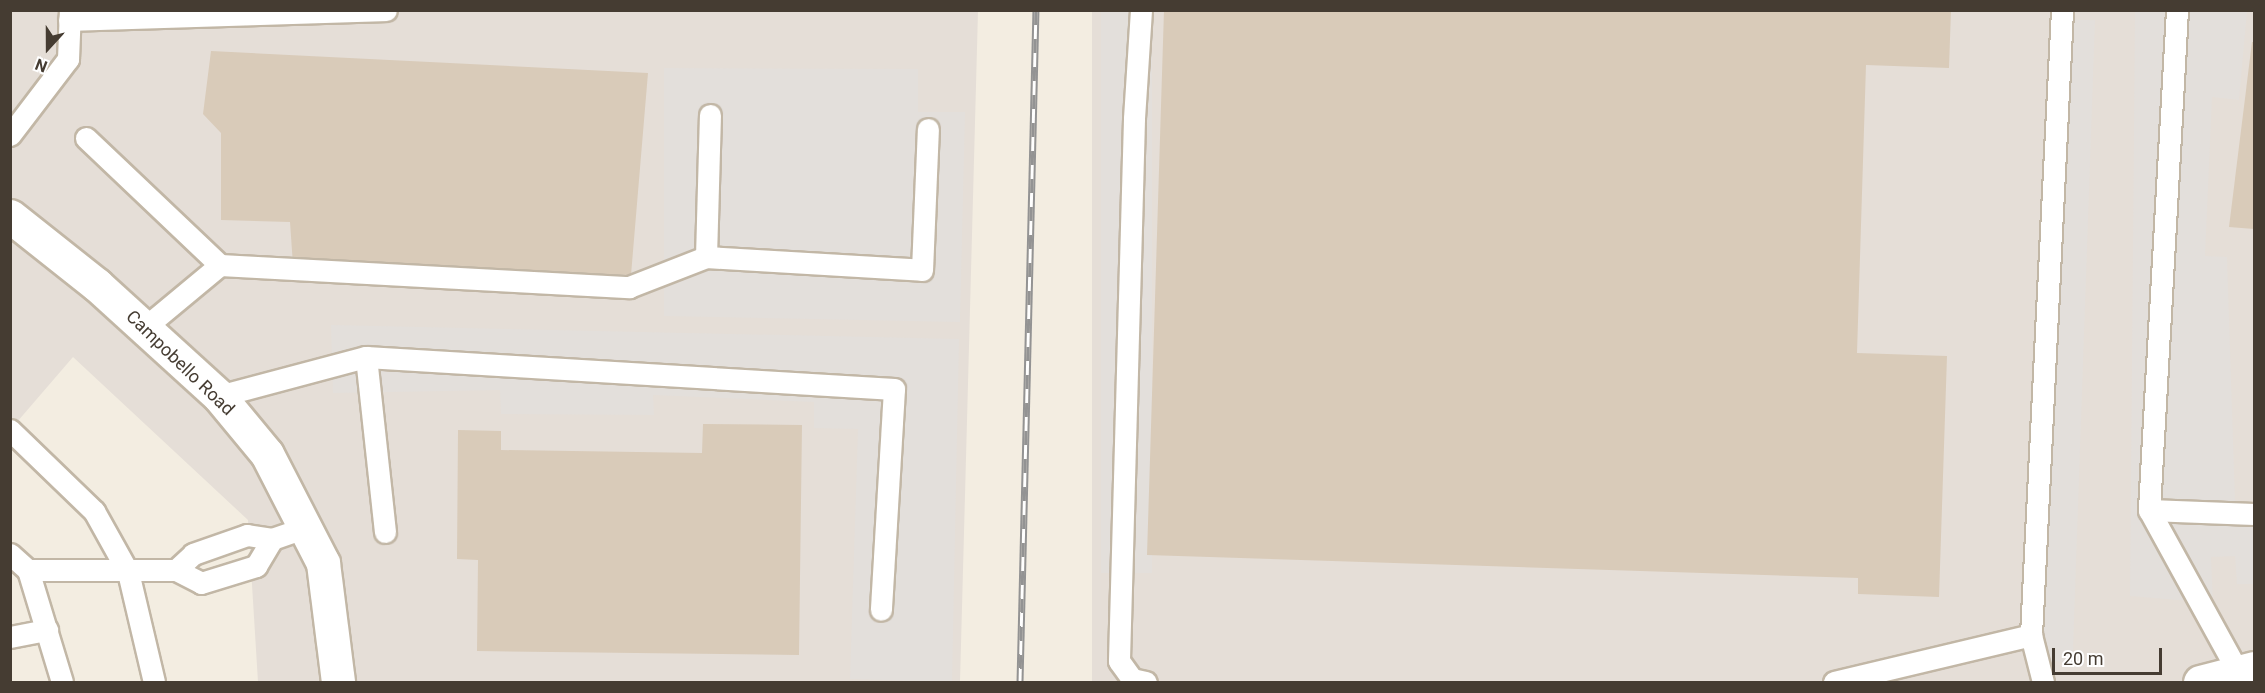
<!DOCTYPE html>
<style>
body{margin:0}
#map{position:relative;width:2265px;height:693px;overflow:hidden;background:#f3ede1;font-family:Roboto,sans-serif}
div>[style]{position:absolute}
[style*='--x']{left:calc(var(--x)*1px);top:calc(var(--y)*1px);width:calc(var(--w)*1px);rotate:calc(var(--a)*1deg)}
.industrial>*{inset:0;background:#e5ded7;transform-origin:0 0}
.parking>*{inset:0;background:#e3dfdb;transform-origin:0 0}
.building>*{inset:0;background:#d9cbb9}
.roads{filter:drop-shadow(2px 0 #c2b7a6) drop-shadow(-2px 0 #c2b7a6) drop-shadow(0 2px #c2b7a6) drop-shadow(0 -2px #c2b7a6)}
.lane>*{height:21px;margin:-10.5px;padding:0 10.5px;transform-origin:10.5px;border-radius:10.5px;background:#fff}
.street>*{height:33px;margin:-16.5px;padding:0 16.5px;transform-origin:16.5px;border-radius:16.5px;background:#fff}
.rail>*{height:7px;margin-top:-3.5px;transform-origin:0;background:repeating-linear-gradient(90deg,#fff 0 14px,#939393 0 28px);box-sizing:border-box;border-block:2px solid #939393}
span{translate:-50% -50%;white-space:nowrap;text-align:center;line-height:1.15;-webkit-text-stroke:5px #fff;paint-order:stroke}
.street-label{font-size:18px;color:#453c32}
.frame{position:absolute;inset:0;border:12px solid #453c32;pointer-events:none}
.north{position:absolute;left:18px;top:18px;width:60px;height:60px;-webkit-text-stroke:4px #fff;paint-order:stroke;rotate:201deg;font-size:16px;font-weight:700;line-height:24px;text-align:center;color:#453c32}
.north::after{content:'';display:block;margin:auto;width:21px;height:27px;background:#453c32;clip-path:polygon(50% 0,100% 100%,50% 72%,0 100%)}
.scale{position:absolute;left:2052px;top:648px;width:110px;height:27px;box-sizing:border-box;border:3px solid #453c32;border-top:0;padding-left:8px;font-size:18px;line-height:21px;white-space:nowrap;color:#453c32;-webkit-text-stroke:4px #fff;paint-order:stroke}
</style>
<div id="map">
<div class="industrial">
<div style="clip-path:polygon(11px 11px,978px 11px,960px 682px,258px 682px,248px 520px,73px 357px,11px 429px)"></div>
<div style="left:1092px;top:11px;width:1162px;height:671px"></div>
</div>
<div class="parking">
<div style="left:1101px;top:11px;width:51px;height:562px"></div>
<div style="clip-path:polygon(2135px 11px,2247px 11px,2239px 100px,2212px 97px,2205px 256px,2227px 257px,2235px 502px,2254px 502px,2254px 584px,2237px 584px,2235px 556px,2211px 557px,2213px 603px,2130px 596px)"></div>
<div style="left:2057px;top:19px;width:38px;height:642px;rotate:2deg"></div>
<div style="clip-path:polygon(664px 68px,918px 69px,918px 112px,965px 112px,960px 322px,664px 316px)"></div>
<div style="clip-path:polygon(331px 325px,959px 339px,952px 682px,850px 679px,858px 429px,814px 428px,814px 402px,653px 395px,654px 415px,501px 414px,500px 390px,333px 393px)"></div>
</div>
<div class="building">
<div style="clip-path:polygon(1164px 10px,1951px 10px,1949px 68px,1866px 65px,1857px 353px,1947px 356px,1939px 597px,1858px 594px,1858px 578px,1147px 555px)"></div>
<div style="clip-path:polygon(2252px 42px,2254px 42px,2254px 229px,2229px 227px)"></div>
<div style="clip-path:polygon(211px 51px,648px 73px,631px 275px,293px 265px,290px 222px,221px 220px,221px 133px,203px 114px)"></div>
<div style="clip-path:polygon(703px 424px,802px 425px,799px 655px,477px 651px,478px 560px,457px 559px,458px 430px,501px 431px,501px 450px,702px 453px)"></div>
</div>
<div class="roads">
<div class="lane">
<div style="--x:1141;--y:10;--w:109;--a:93.7"></div>
<div style="--x:1134;--y:119;--w:542;--a:91.59"></div>
<div style="--x:1119;--y:661;--w:22;--a:54"></div>
<div style="--x:1132;--y:679;--w:14;--a:12"></div>
<div style="--x:2177;--y:10;--w:501;--a:93.21"></div>
<div style="--x:2149;--y:510;--w:185;--a:61.2"></div>
<div style="--x:2238;--y:672;--w:10;--a:79"></div>
<div style="--x:69;--y:20;--w:317;--a:-1.8"></div>
<div style="--x:10;--y:135;--w:96;--a:-52.7"></div>
<div style="--x:68;--y:59;--w:49;--a:-87.7"></div>
<div style="--x:86;--y:138;--w:185;--a:43.5"></div>
<div style="--x:706;--y:257;--w:142;--a:-88.4"></div>
<div style="--x:144;--y:328;--w:99;--a:-39.7"></div>
<div style="--x:220;--y:265;--w:410;--a:3.1"></div>
<div style="--x:629;--y:287;--w:83;--a:-21.3"></div>
<div style="--x:706;--y:257;--w:216;--a:3.4"></div>
<div style="--x:922;--y:270;--w:141;--a:-87.6"></div>
<div style="--x:366;--y:357;--w:176;--a:83.8"></div>
<div style="--x:219;--y:396;--w:152;--a:-14.9"></div>
<div style="--x:366;--y:357;--w:529;--a:3.47"></div>
<div style="--x:894;--y:389;--w:221;--a:93.4"></div>
<div style="--x:10;--y:430;--w:117;--a:44"></div>
<div style="--x:94;--y:511;--w:70;--a:60.9"></div>
<div style="--x:128;--y:572;--w:113;--a:76.7"></div>
<div style="--x:2149;--y:510;--w:105;--a:2.2"></div>
<div style="--x:10;--y:554;--w:24;--a:42"></div>
<div style="--x:28;--y:570;--w:117;--a:73.1"></div>
<div style="--x:28;--y:570;--w:148;--a:0"></div>
<div style="--x:176;--y:570;--w:28;--a:27"></div>
<div style="--x:201;--y:583;--w:58;--a:-17.2"></div>
<div style="--x:256;--y:566;--w:31;--a:-59"></div>
<div style="--x:176;--y:570;--w:23;--a:-43"></div>
<div style="--x:193;--y:554;--w:57;--a:-19.4"></div>
<div style="--x:247;--y:535;--w:25;--a:9"></div>
<div style="--x:272;--y:539;--w:34;--a:-19"></div>
<div style="--x:2031;--y:635;--w:49;--a:75.7"></div>
<div style="--x:10;--y:637;--w:38;--a:-11"></div>
<div style="--x:1834;--y:682;--w:203;--a:-13.4"></div>
<div style="--x:2031;--y:635;--w:626;--a:-87.16"></div>
</div>
<div class="street">
<div style="--x:10;--y:216;--w:111;--a:38.4"></div>
<div style="--x:97;--y:285;--w:165;--a:42.3"></div>
<div style="--x:219;--y:396;--w:75;--a:50.4"></div>
<div style="--x:267;--y:454;--w:123;--a:62.8"></div>
<div style="--x:323;--y:563;--w:120;--a:82.8"></div>
<div style="--x:2200;--y:682;--w:56;--a:-14.5"></div>
</div>
</div>
<div class="rail">
<div style="--x:1020;--y:682;--w:672;--a:-88.64"></div>
</div>
<div class="street-label">
<span style="left:180px;top:363px;rotate:44deg">Campobello Road</span>
</div>
<div class="frame"></div>
<div class="north">N</div>
<div class="scale">20 m</div>
</div>
